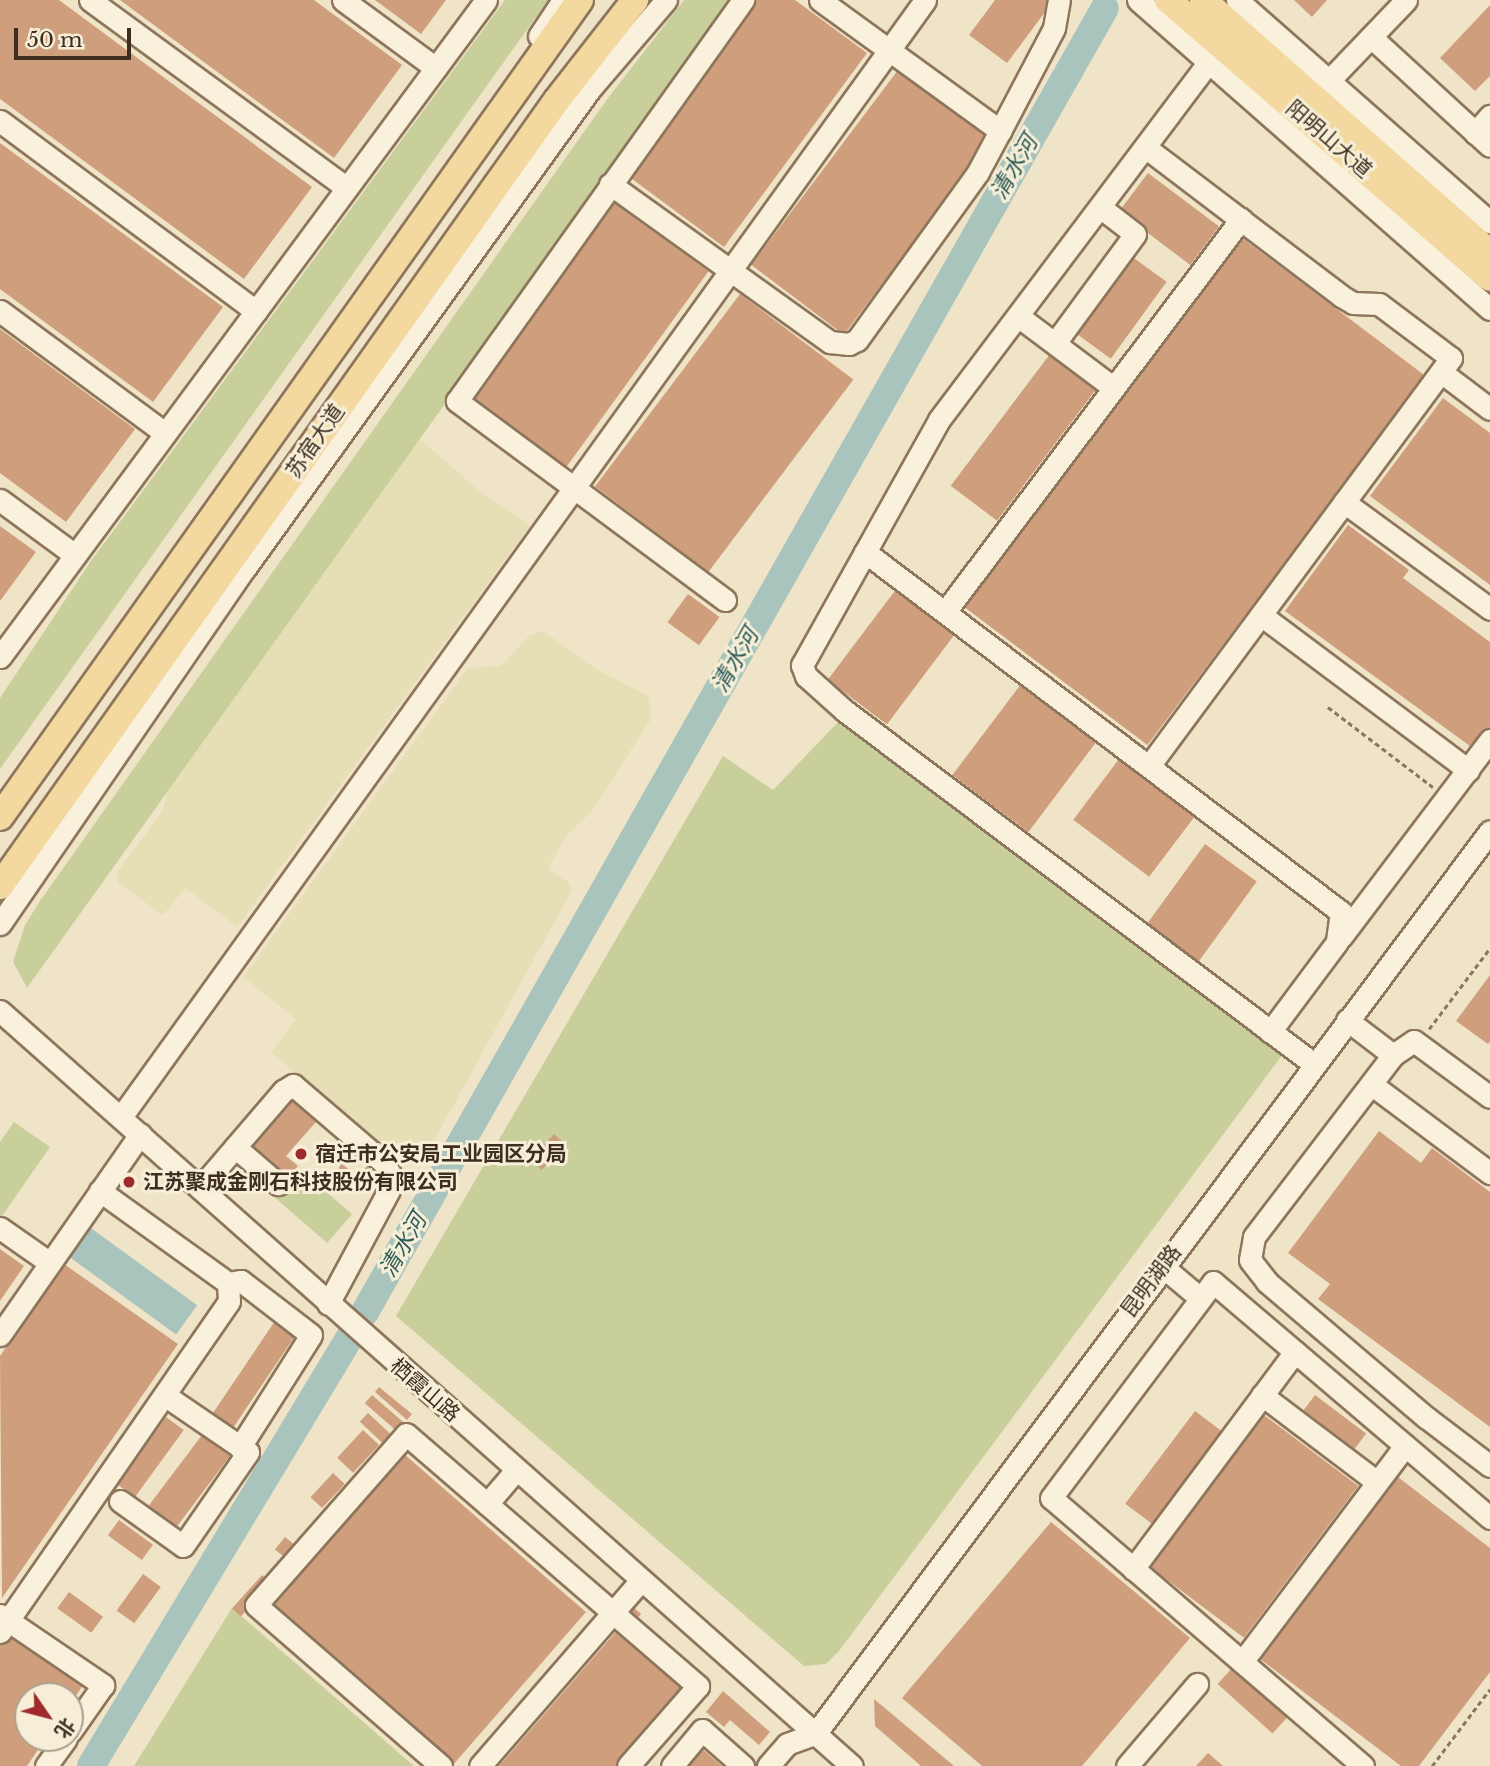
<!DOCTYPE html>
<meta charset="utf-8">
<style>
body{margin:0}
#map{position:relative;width:1490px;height:1766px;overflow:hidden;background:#f0e4c8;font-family:"Libre Baskerville","Noto Sans SC",serif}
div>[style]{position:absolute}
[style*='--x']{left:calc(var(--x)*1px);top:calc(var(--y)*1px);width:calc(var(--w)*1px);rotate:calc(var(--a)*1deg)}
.farmland>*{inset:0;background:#e6deb5}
.green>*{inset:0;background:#c9cf9b;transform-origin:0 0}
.water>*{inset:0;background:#a9c4bc;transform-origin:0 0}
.river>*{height:28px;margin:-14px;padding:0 14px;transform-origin:14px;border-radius:14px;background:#a9c4bc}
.building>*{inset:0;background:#cf9f7d;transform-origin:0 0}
.path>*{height:2.5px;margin-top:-1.25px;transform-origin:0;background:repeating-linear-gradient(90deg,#8d765c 0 5px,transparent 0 8.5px)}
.roads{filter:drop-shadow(2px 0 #8d765c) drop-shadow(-2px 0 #8d765c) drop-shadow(0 2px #8d765c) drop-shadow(0 -2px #8d765c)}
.minor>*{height:21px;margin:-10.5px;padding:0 10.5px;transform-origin:10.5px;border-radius:10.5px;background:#faf1dc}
.major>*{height:26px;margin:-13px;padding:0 13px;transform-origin:13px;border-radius:13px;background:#f3d9a0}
.dots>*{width:19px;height:19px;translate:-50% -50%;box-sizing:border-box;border:4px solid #f7eed8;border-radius:50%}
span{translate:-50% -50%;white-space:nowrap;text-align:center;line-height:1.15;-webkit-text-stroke:6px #f7eed8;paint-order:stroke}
.street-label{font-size:21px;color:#3d2e20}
.poi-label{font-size:21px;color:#3d2e20;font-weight:700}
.left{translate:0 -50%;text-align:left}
.water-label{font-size:23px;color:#2f5d5a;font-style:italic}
.north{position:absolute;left:14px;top:1682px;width:70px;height:70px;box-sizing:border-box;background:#f7eed8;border:2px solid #ada18e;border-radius:50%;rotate:125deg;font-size:19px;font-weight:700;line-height:28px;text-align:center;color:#3d2e20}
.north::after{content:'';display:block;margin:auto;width:24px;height:32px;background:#9e2a2b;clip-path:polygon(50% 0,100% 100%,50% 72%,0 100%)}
.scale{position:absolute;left:14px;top:28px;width:117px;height:32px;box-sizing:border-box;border:4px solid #3d2e20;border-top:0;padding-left:9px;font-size:21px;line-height:24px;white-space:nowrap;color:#3d2e20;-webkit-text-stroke:5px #f7eed8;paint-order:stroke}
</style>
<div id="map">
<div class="farmland">
<div style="clip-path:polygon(420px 439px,478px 490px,530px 526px,237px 927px,185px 888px,163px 915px,117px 882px,117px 872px,162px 812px,168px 791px)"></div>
<div style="clip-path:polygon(543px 631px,596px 669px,648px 696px,651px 719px,590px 813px,567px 835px,550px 864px,550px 871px,567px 881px,572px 890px,431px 1146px,407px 1157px,392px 1156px,271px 1052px,296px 1019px,243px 977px,468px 668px,501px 666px,529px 636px)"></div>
</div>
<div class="green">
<div style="clip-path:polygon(505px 0,548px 0,0 769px,0 698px,91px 561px)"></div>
<div style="clip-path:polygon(684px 0,734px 0,27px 988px,13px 962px,25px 925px,40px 901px,608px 98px)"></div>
<div style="clip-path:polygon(842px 718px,1283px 1054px,839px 1651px,826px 1664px,804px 1666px,396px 1316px,723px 756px,773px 790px)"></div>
<div style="clip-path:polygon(14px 1122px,50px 1147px,0 1219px,0 1142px)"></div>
<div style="left:300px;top:1169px;width:69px;height:38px;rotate:41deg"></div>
<div style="clip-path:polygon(232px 1608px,414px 1766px,134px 1766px)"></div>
</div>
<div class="water">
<div style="left:88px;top:1226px;width:135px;height:36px;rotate:36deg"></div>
</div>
<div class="river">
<div style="--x:365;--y:1312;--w:1499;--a:-60.43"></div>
<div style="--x:91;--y:1766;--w:501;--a:-58.88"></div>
</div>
<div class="building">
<div style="clip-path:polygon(0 0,59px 0,312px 187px,244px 279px,0 99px)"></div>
<div style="clip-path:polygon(120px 0,314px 0,402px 65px,334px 158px)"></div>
<div style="clip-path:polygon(375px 0,446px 0,421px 34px)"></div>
<div style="clip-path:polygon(757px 0,795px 0,867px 53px,724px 247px,628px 176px)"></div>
<div style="clip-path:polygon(995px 0,1054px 0,1007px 63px,969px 35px)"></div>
<div style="clip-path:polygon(1294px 0,1327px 0,1312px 17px)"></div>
<div style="clip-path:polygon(1490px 5px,1490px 76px,1475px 91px,1440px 58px)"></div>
<div style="left:898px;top:70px;width:116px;height:244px;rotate:37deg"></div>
<div style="clip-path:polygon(0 143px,223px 307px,153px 402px,0 289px)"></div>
<div style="left:1148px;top:173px;width:89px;height:48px;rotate:37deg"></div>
<div style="left:613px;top:202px;width:118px;height:243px;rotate:36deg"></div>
<div style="left:1237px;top:234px;width:236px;height:462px;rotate:37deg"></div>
<div style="left:1131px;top:256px;width:44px;height:95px;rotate:36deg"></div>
<div style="left:740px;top:294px;width:142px;height:241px;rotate:37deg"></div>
<div style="clip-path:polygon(0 329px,135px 429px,66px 522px,0 473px)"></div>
<div style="left:1050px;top:354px;width:58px;height:165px;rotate:37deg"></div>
<div style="clip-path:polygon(1443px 398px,1490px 433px,1490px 585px,1370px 496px)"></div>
<div style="clip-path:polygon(1348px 525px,1409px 570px,1403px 578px,1490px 642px,1490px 727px,1474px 749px,1285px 611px)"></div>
<div style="clip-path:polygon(0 526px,36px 552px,0 601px)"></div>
<div style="left:897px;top:588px;width:74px;height:115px;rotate:37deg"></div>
<div style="left:688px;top:594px;width:39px;height:35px;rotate:36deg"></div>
<div style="left:1021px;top:684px;width:95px;height:114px;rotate:37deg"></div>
<div style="left:1119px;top:759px;width:95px;height:76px;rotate:37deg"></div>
<div style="left:1205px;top:844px;width:64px;height:101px;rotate:36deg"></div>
<div style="clip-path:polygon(1490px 975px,1490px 1042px,1488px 1044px,1456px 1021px)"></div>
<div style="clip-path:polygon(294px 1088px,323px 1114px,286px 1156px,298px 1166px,284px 1182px,246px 1148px)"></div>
<div style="clip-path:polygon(1379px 1131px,1421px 1163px,1432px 1148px,1490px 1192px,1490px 1427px,1318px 1299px,1330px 1284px,1288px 1253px)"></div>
<div style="left:554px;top:1134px;width:15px;height:35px;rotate:42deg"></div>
<div style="clip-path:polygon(327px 1150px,357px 1177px,367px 1166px,375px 1173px,354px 1191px,344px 1183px,349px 1177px,323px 1154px)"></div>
<div style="clip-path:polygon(0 1249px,24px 1266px,0 1301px)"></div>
<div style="clip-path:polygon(64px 1264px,178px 1344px,2px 1598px,0 1356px)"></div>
<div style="left:277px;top:1318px;width:25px;height:120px;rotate:34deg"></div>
<div style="clip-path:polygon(379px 1387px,412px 1414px,407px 1420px,375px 1392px)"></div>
<div style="left:372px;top:1395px;width:43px;height:11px;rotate:41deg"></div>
<div style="left:1315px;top:1395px;width:64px;height:19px;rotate:37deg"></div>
<div style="left:1195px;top:1411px;width:36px;height:116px;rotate:37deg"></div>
<div style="left:368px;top:1413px;width:34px;height:12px;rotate:43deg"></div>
<div style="left:1264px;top:1415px;width:118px;height:190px;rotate:37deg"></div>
<div style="left:166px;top:1417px;width:22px;height:83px;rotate:36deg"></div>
<div style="left:363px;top:1430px;width:22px;height:38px;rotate:43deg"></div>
<div style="left:202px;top:1435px;width:35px;height:93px;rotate:37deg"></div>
<div style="left:404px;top:1454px;width:241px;height:201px;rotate:41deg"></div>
<div style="left:333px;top:1473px;width:16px;height:33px;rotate:43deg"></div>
<div style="clip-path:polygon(1398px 1477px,1490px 1548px,1490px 1672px,1419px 1766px,1401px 1766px,1260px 1659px)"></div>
<div style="left:119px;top:1520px;width:42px;height:19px;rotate:36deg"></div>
<div style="clip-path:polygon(1051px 1522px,1190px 1638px,1082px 1766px,982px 1766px,902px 1698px)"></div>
<div style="left:285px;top:1537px;width:13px;height:16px;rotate:39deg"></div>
<div style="left:143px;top:1574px;width:22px;height:45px;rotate:36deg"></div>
<div style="left:262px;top:1575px;width:12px;height:45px;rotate:42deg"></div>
<div style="left:69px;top:1592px;width:42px;height:20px;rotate:36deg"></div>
<div style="left:630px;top:1604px;width:15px;height:10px;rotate:42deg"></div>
<div style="clip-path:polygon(12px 1626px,88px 1678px,70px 1704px,70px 1696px,28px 1696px,28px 1738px,46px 1738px,27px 1766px,0 1766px,0 1644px)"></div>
<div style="clip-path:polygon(619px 1628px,688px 1688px,620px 1766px,499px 1766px)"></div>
<div style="left:1233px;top:1667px;width:74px;height:23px;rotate:42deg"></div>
<div style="clip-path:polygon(723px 1691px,770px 1732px,759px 1745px,730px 1720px,724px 1727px,706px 1712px)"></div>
<div style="clip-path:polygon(874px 1699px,954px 1766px,921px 1766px,875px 1726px)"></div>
<div style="clip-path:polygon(701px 1748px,722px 1766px,686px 1766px)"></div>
<div style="clip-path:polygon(1208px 1753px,1223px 1766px,1196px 1766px)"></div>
</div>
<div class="path">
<div style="--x:1328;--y:707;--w:132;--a:37.3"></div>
<div style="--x:1429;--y:1029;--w:101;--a:-53"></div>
<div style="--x:1432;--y:1766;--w:96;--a:-53"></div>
</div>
<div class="roads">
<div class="minor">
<div style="--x:90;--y:0;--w:318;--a:36.2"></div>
<div style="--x:343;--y:0;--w:115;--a:36.2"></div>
<div style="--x:820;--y:0;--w:223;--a:36"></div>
<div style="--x:1000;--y:131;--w:116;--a:-62.3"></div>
<div style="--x:1054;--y:28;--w:28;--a:-80"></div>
<div style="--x:1138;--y:0;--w:468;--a:41.3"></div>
<div style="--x:1237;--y:0;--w:337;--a:41.3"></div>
<div style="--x:1229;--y:35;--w:482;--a:127"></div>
<div style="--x:939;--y:420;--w:281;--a:119.2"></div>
<div style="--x:802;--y:665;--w:12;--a:70"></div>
<div style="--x:806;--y:676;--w:52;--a:41.9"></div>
<div style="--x:845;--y:711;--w:587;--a:36.97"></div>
<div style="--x:539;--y:36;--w:43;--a:-56.3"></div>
<div style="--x:1371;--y:37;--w:161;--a:42.5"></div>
<div style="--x:1319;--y:91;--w:126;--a:-46.3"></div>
<div style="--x:0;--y:121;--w:319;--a:36.6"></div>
<div style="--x:1475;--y:133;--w:23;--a:-49"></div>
<div style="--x:1145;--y:147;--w:246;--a:37.2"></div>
<div style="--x:1341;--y:296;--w:14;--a:30"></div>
<div style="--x:1353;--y:303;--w:26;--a:2"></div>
<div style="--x:1379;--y:304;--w:90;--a:36.9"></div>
<div style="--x:1451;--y:358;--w:508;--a:126.51"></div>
<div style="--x:610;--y:184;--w:271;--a:35.7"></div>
<div style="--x:830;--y:342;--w:19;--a:6"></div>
<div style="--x:849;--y:344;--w:9;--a:-27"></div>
<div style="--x:857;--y:340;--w:207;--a:-54.2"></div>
<div style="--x:978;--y:172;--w:47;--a:-61.8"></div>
<div style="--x:0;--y:311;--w:205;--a:36.5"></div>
<div style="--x:1018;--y:316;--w:120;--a:36.9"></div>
<div style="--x:1055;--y:343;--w:135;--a:-53.7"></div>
<div style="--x:1135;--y:234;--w:44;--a:-142.4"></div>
<div style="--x:1441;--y:372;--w:61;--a:37.1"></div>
<div style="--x:0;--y:500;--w:93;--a:36.3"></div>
<div style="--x:1344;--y:502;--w:181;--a:36.2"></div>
<div style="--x:865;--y:552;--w:597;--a:37.1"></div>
<div style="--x:1341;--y:912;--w:30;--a:98"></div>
<div style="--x:1337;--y:942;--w:112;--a:126.7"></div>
<div style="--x:725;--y:600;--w:334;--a:-143.4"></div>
<div style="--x:457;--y:401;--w:493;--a:-54.5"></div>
<div style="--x:945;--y:612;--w:492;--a:-53"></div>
<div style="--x:1261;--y:615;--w:259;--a:36.8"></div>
<div style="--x:0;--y:657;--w:817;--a:-53.51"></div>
<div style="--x:0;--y:924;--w:432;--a:-55.5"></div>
<div style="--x:245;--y:568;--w:590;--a:-54.24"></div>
<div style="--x:590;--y:89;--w:117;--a:-49.5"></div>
<div style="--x:1341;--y:937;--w:247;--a:-52.9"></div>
<div style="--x:0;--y:1011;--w:1138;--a:41.55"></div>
<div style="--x:1347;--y:1020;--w:58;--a:37.3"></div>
<div style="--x:1393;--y:1055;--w:229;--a:127.4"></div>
<div style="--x:1254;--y:1237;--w:23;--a:100"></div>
<div style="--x:1250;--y:1260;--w:28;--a:52"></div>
<div style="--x:1267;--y:1282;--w:210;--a:40.4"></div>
<div style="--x:1427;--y:1418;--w:79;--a:37.3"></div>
<div style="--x:1393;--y:1055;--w:25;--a:-34"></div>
<div style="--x:1414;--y:1041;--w:94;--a:36.4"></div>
<div style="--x:1371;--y:1084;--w:149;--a:36.8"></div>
<div style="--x:121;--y:1117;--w:1376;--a:-54.25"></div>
<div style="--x:235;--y:1147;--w:57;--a:40.7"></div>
<div style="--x:200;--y:1188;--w:128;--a:-49.4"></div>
<div style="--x:283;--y:1091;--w:12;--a:-31"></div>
<div style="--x:293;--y:1085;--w:120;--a:40.6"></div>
<div style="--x:384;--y:1163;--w:13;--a:61"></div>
<div style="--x:390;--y:1174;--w:16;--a:94"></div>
<div style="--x:389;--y:1190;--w:129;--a:118.2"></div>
<div style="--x:0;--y:1228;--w:61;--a:35"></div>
<div style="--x:1162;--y:1266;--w:50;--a:40.1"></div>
<div style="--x:228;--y:1283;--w:13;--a:-9"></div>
<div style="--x:241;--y:1281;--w:88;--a:37.6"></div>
<div style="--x:311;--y:1335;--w:133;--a:122.4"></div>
<div style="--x:0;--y:1335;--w:245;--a:-55.1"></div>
<div style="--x:1262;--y:1395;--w:144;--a:37.1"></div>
<div style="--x:120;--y:1501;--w:77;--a:35.5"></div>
<div style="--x:183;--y:1546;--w:114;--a:-55.3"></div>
<div style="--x:248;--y:1452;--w:99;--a:-145.7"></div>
<div style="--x:487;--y:1504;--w:45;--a:-49.5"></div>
<div style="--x:1133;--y:1569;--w:271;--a:-53.3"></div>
<div style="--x:0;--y:1615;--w:125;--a:34.2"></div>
<div style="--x:103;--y:1685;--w:57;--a:125.1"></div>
<div style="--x:0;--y:1632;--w:402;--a:-55.3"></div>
<div style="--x:229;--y:1301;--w:18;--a:-93"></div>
<div style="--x:228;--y:1283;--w:158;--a:-144.3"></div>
<div style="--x:1242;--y:1662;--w:271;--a:-53"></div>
<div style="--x:46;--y:1766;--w:34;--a:-54"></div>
<div style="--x:441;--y:1766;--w:245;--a:-139"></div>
<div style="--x:256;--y:1605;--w:227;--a:-48.7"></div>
<div style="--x:406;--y:1434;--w:386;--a:40.8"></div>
<div style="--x:698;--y:1686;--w:106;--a:131.2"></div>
<div style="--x:480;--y:1766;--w:246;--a:-49.1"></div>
<div style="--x:672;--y:1766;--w:47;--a:-50.2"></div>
<div style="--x:702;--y:1730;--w:55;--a:41.3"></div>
<div style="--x:768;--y:1766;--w:29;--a:-49"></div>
<div style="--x:787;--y:1744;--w:30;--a:-20"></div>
<div style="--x:815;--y:1734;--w:1127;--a:-53.22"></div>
<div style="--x:1127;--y:1766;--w:108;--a:-49.5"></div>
<div style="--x:1363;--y:1766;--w:411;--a:-139.3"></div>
<div style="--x:1051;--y:1498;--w:270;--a:-53.1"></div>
<div style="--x:1213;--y:1282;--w:364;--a:40.4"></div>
</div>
<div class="major">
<div style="--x:1168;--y:0;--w:425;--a:40.8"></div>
<div style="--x:1203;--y:0;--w:383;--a:41.4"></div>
<div style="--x:0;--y:817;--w:1002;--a:-54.63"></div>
<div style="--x:0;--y:886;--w:963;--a:-54.68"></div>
<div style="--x:557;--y:100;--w:127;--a:-52"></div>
</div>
</div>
<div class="dots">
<div style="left:301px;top:1154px;background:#9e2a2b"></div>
<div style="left:129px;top:1182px;background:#9e2a2b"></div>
</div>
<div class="street-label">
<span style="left:1329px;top:139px;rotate:41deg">阳明山大道</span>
<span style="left:315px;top:441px;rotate:-55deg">苏宿大道</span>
<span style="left:1151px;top:1281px;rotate:-53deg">昆明湖路</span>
<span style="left:425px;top:1390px;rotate:41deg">栖霞山路</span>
</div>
<div class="poi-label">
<span class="left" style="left:315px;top:1154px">宿迁市公安局工业园区分局</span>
<span class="left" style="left:143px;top:1182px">江苏聚成金刚石科技股份有限公司</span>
</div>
<div class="water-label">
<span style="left:1014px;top:167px;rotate:-60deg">清水河</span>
<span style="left:735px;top:660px;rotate:-60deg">清水河</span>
<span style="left:403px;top:1245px;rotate:-60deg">清水河</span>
</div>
<div class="north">北</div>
<div class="scale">50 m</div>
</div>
